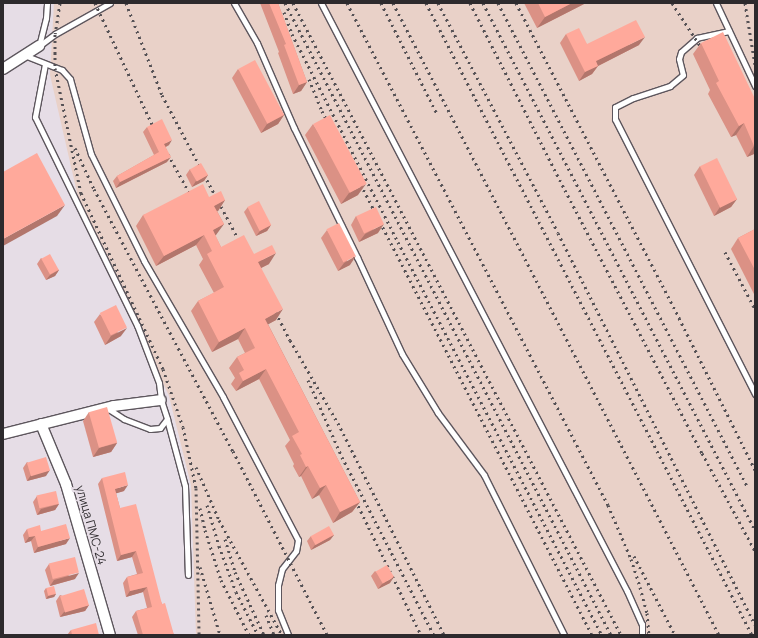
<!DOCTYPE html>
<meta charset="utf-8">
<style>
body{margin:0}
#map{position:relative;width:758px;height:638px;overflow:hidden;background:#e6dde6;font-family:Manrope,sans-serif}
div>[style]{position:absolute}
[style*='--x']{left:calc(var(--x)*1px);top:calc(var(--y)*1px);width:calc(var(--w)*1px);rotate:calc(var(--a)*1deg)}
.industrial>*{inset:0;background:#e9d1c8}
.roads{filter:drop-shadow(1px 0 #5d565d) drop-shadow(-1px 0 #5d565d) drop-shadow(0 1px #5d565d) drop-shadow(0 -1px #5d565d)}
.service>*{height:5px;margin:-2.5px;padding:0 2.5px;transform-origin:2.5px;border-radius:2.5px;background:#fff}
.minor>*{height:10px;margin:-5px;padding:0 5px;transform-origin:5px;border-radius:5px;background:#fff}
.rail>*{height:3px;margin-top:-1.5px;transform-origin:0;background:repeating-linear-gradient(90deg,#555155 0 2px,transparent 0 6px)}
.wall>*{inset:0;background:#db9185}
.shaded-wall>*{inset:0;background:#b2766c}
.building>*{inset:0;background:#ffa99b;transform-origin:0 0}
span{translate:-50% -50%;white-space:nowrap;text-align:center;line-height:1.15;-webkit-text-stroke:4px #e6dde6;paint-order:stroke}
.street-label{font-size:12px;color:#2d2a2d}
.frame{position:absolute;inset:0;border:4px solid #2d2a2d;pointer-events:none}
</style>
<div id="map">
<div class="industrial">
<div style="clip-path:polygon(54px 3px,755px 3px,755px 635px,196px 635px,191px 485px,169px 396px,78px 197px,50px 75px)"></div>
</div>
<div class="roads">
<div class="service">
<div style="--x:234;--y:3;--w:46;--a:60.1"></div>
<div style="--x:257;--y:43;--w:93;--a:66.5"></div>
<div style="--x:294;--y:128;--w:144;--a:64"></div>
<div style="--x:357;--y:257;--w:107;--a:65.1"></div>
<div style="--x:402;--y:354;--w:69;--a:58.6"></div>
<div style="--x:438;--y:413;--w:77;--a:53.4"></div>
<div style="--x:484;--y:475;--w:179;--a:63.4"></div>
<div style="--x:321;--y:3;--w:663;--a:62.51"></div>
<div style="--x:627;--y:591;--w:36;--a:66"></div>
<div style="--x:642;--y:624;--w:11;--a:90"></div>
<div style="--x:716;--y:3;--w:92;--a:64.8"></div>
<div style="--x:729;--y:31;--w:33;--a:168"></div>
<div style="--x:697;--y:38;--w:21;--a:139"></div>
<div style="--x:681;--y:52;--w:7;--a:106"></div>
<div style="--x:679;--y:59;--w:16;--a:76"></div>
<div style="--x:683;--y:75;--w:17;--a:140"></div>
<div style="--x:670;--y:86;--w:39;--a:162"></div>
<div style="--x:633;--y:98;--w:20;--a:153"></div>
<div style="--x:615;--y:107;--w:12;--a:90"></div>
<div style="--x:615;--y:119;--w:309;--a:63"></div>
<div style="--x:39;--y:46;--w:20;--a:-37"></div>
<div style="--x:55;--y:34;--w:63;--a:-29.4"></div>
<div style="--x:39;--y:46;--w:29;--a:-76"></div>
<div style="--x:46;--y:18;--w:15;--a:-86"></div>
<div style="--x:24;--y:55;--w:41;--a:21.5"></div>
<div style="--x:62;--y:70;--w:12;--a:48"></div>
<div style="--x:70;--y:79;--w:78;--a:74.4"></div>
<div style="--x:91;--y:154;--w:119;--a:63.6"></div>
<div style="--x:144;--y:261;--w:157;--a:59.8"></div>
<div style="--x:223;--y:397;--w:161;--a:62.3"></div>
<div style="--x:298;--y:540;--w:11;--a:100"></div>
<div style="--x:296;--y:551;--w:23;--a:128"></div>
<div style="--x:282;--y:569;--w:16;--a:104"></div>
<div style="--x:278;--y:585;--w:25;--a:90"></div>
<div style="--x:278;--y:610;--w:27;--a:68"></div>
<div style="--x:45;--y:64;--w:54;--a:100.7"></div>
<div style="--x:35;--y:117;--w:232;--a:63.9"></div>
<div style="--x:137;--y:325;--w:62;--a:69.2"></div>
<div style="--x:159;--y:383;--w:17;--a:83"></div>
<div style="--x:161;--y:400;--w:20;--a:72"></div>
<div style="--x:167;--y:419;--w:11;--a:128"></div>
<div style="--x:160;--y:428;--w:10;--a:174"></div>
<div style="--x:150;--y:429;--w:28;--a:-159"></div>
<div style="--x:124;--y:419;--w:20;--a:-147"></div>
<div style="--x:167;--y:419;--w:69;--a:75"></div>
<div style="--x:185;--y:486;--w:89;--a:88.1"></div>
</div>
<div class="minor">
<div style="--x:3;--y:69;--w:43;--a:-32.6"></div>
<div style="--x:41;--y:424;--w:65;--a:67.4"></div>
<div style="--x:66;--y:484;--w:157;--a:73.8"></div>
<div style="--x:3;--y:434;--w:114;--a:-14.2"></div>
<div style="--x:114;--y:406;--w:47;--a:-7.3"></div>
</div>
</div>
<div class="rail">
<div style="--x:60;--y:3;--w:31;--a:99"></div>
<div style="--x:55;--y:34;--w:34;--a:90"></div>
<div style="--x:55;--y:68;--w:128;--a:78.3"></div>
<div style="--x:81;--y:193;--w:194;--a:65"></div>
<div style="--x:163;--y:369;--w:61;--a:71"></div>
<div style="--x:183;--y:427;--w:62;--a:78"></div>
<div style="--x:196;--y:488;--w:147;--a:88.8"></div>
<div style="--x:95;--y:3;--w:146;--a:64.8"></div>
<div style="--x:126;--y:3;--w:99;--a:68.6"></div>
<div style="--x:162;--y:95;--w:173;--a:62.1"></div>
<div style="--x:285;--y:3;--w:711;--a:62.71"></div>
<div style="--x:293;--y:3;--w:712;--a:62.57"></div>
<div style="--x:347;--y:3;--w:566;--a:62.53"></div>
<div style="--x:608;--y:505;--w:59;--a:66.9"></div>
<div style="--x:631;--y:559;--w:29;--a:72"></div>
<div style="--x:640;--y:587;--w:27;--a:75"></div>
<div style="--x:647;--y:613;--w:22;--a:85"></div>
<div style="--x:381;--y:3;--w:124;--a:63.2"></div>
<div style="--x:393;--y:3;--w:711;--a:62.71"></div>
<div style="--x:426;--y:3;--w:711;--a:62.71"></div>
<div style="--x:438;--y:3;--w:259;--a:62.4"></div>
<div style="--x:558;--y:233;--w:438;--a:63.3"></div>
<div style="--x:470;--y:3;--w:210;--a:63.1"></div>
<div style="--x:565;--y:190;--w:297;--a:62.5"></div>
<div style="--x:702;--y:453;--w:111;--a:61.6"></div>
<div style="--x:483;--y:3;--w:593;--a:62.7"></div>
<div style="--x:498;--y:3;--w:543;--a:62.73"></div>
<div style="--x:516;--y:3;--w:355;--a:62.6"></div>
<div style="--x:679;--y:318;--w:170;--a:63.4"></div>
<div style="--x:672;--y:3;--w:60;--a:56.6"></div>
<div style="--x:745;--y:3;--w:63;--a:80.8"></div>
<div style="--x:284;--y:12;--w:23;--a:70"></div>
<div style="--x:292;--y:34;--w:233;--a:63"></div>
<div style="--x:398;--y:242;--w:443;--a:62.6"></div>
<div style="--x:309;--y:79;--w:35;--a:68"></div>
<div style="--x:322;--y:111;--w:19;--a:62"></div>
<div style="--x:75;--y:148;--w:45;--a:65.1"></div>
<div style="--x:94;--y:189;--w:297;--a:62.1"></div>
<div style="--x:233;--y:451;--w:207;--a:62.9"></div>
<div style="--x:165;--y:149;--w:60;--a:60.9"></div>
<div style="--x:358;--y:179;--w:513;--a:62.84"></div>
<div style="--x:725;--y:252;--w:64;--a:62.2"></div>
<div style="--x:273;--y:307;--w:37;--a:63"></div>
<div style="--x:290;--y:340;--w:96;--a:60"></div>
<div style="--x:338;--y:423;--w:237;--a:63.4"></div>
<div style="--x:308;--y:380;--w:84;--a:66.2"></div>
<div style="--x:342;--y:457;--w:200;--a:62.7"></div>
<div style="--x:196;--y:467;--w:58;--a:66.5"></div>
<div style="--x:219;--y:520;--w:131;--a:61.3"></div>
<div style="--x:353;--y:495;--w:156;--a:64.1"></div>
<div style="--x:207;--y:505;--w:43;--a:73.7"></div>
<div style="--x:219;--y:546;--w:49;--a:69.7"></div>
<div style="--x:236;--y:592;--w:48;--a:62.9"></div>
<div style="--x:200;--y:508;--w:23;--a:77"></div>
<div style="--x:205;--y:530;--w:52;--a:72.3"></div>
<div style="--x:221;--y:580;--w:62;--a:63"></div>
<div style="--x:225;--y:539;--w:34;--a:73"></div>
<div style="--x:235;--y:572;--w:69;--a:65.3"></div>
<div style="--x:634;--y:556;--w:89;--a:62.6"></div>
<div style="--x:200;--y:567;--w:71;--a:73.6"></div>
<div style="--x:266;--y:615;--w:22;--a:68"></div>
</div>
<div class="wall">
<div style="clip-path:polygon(260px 3px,278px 3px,307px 82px,301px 91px,293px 94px,278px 53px,279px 52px)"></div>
<div style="clip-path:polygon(524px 3px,586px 3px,537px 28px)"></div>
<div style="clip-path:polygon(566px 34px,587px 44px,639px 45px,598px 66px,592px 74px,579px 81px,560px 43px)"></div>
<div style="clip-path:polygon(701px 43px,755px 99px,755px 156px,754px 154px,747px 157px,736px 135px,731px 137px,708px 94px,710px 90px,693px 54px)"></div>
<div style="clip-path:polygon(238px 69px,284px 115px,278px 124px,261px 133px,232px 78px)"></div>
<div style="clip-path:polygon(313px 124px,358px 195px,341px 204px,305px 135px)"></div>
<div style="clip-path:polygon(147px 127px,169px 145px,166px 147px,167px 162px,116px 188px,113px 181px,117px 176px,154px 155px,143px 132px)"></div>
<div style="clip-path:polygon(700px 166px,737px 199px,731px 207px,714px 216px,694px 175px)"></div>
<div style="clip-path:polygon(190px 169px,208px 175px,204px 181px,192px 187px,186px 175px)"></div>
<div style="clip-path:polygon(209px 197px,225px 200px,218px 211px,217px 211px,224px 224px,215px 235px,221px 247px,254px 254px,269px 264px,261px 268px,276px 320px,268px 324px,360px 502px,352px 512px,333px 523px,319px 495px,312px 499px,301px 476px,299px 477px,293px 466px,294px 464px,285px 446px,290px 440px,259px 379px,236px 391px,231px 384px,235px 378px,229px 368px,237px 357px,245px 353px,238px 339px,212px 352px,191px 311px,198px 301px,214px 293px,199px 265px,203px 259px,196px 245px,156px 266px,136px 226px,143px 215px)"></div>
<div style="clip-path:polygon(248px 207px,271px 225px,267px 231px,256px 236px,244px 212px)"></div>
<div style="clip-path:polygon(356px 216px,378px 233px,359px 242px,351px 225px)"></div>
<div style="clip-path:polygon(755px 229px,755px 296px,731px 249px,738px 238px)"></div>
<div style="clip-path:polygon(327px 230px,350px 265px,338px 271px,321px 238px)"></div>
<div style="clip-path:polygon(41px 258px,59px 270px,55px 276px,46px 280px,37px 264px)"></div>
<div style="clip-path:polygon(100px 314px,121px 336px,105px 345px,94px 322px)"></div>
<div style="clip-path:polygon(89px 412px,117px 443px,111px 452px,93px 457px,83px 421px)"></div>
<div style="clip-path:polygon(27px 462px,46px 476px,27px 481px,23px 468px)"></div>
<div style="clip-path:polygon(102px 478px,124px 491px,116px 493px,120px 508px,162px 604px,174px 635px,138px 635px,132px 617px,136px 611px,147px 608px,143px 592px,126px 597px,123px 583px,127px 577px,137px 574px,132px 557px,117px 561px,98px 484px)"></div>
<div style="clip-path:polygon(37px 496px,59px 504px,55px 510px,37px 515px,33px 502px)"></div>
<div style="clip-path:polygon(27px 529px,41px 531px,66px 544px,34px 553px,31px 541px,25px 543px,23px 535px)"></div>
<div style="clip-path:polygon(334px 535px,330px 540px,311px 550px,307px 541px,311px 536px)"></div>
<div style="clip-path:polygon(49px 564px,75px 579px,50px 586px,45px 570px)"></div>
<div style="clip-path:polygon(375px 571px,390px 583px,378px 589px,371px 576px)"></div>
<div style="clip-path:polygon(46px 588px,56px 594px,54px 597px,46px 599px,44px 591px)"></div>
<div style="clip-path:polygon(60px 595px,89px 605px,85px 611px,60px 617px,56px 601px)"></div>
<div style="clip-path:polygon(71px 630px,99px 635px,67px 635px)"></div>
</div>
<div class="shaded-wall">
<div style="clip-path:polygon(572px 3px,586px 3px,537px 28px,545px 17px)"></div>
<div style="clip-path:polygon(645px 37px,639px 45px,598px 66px,592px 74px,579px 81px,585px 72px,596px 61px)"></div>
<div style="clip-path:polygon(307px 82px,301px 91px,293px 94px,299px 85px)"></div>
<div style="clip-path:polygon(284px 115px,278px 124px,261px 133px,267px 124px)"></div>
<div style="clip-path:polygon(744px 123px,736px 135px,731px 137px,739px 126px)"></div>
<div style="clip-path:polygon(172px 140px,169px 145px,161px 149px,164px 144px)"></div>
<div style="clip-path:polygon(754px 146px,755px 146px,755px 152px,754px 154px,747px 157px)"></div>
<div style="clip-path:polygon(171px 157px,167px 162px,116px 188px,120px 182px)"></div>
<div style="clip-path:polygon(208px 175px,204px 181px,192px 187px,196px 181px)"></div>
<div style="clip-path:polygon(366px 184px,358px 195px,341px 204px,349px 193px)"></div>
<div style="clip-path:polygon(737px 199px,731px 207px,714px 216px,720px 207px)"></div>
<div style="clip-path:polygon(225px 200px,218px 211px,207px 216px,214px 206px)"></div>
<div style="clip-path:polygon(65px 205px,57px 216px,3px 246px,3px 239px)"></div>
<div style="clip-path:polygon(224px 224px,216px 235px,206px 240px,213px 230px)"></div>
<div style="clip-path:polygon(384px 224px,378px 233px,359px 242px,365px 234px)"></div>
<div style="clip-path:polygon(271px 225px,267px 231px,256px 236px,260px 231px)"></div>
<div style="clip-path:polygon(204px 235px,196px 245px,156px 266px,164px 256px)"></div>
<div style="clip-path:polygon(276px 253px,269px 264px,251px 273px,258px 262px)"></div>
<div style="clip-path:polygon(356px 256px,350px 265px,338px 271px,344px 263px)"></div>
<div style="clip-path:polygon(59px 270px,55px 276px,46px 280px,50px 275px)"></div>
<div style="clip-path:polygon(283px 309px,276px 320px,258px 330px,265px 319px)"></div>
<div style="clip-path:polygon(127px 328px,121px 336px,105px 345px,111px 336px)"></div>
<div style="clip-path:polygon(245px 328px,238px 339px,212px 352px,219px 342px)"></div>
<div style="clip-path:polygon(266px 369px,259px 379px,236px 391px,243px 381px)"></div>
<div style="clip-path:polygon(117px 443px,111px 452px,93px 457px,99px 448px)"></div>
<div style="clip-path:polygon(308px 466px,301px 476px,299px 477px,306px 467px)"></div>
<div style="clip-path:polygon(50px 470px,46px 476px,27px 481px,31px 475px)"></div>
<div style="clip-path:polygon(128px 485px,124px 491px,111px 495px,115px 489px)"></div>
<div style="clip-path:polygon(326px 485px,319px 495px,312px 499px,320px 488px)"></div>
<div style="clip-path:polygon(360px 502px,352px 512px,333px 523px,340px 512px)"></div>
<div style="clip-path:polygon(59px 504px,55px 510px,37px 515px,41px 509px)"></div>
<div style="clip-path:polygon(334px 535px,330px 540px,311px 550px,315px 545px)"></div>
<div style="clip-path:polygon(35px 536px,31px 541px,25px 543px,29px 537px)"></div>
<div style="clip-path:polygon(70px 538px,66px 544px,34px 553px,38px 547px)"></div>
<div style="clip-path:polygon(136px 551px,132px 557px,117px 561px,121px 555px)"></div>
<div style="clip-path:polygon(79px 573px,75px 579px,50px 586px,54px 580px)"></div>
<div style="clip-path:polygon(394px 577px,390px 583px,378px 589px,382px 584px)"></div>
<div style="clip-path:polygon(147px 587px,143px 592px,126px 597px,130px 591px)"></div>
<div style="clip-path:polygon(56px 594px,54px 597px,46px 599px,48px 596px)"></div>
<div style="clip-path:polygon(89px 605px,85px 611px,60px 617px,64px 612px)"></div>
</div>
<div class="building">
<div style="clip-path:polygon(269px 3px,278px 3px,307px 82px,299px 85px,284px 45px,286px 44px)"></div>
<div style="clip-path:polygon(538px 3px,572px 3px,545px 17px)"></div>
<div style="clip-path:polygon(636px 20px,645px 37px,596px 61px,598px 66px,585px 72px,566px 34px,579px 28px,587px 44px)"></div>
<div style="clip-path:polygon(723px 32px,755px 99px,755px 146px,754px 146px,744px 123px,739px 126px,716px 83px,719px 81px,701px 43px)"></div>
<div style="left:255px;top:60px;width:62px;height:19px;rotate:62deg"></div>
<div style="left:330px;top:115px;width:78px;height:19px;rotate:62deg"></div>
<div style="clip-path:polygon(162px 119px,172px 140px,164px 144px,171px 157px,120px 182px,117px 176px,159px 152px,147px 127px)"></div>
<div style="clip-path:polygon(37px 153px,65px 205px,3px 239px,3px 172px)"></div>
<div style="left:717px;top:158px;width:46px;height:19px;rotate:64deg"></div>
<div style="left:201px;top:163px;width:14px;height:13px;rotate:60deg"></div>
<div style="clip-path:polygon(203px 184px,209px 197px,221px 191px,225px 200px,214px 206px,224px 224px,213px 230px,221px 247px,244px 235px,254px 254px,272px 245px,276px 253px,258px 262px,283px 309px,265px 319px,360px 502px,340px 512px,326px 485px,320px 488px,308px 466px,306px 467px,300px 455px,302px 454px,292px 436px,299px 432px,266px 369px,243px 381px,239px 373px,244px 370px,237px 357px,255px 348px,245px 328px,219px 342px,198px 301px,224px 287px,207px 254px,212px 251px,204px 235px,164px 256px,143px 215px)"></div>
<div style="left:259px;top:201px;width:27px;height:13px;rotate:63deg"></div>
<div style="left:376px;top:207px;width:19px;height:22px;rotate:65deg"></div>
<div style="left:339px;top:223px;width:37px;height:14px;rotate:63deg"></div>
<div style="clip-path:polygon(755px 229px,755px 270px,738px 238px)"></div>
<div style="left:50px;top:254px;width:18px;height:10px;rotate:61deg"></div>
<div style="left:116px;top:305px;width:25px;height:18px;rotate:64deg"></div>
<div style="left:107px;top:407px;width:37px;height:19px;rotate:74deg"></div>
<div style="left:46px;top:457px;width:14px;height:20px;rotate:73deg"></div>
<div style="clip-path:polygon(125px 472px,128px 485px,115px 489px,120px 508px,136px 504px,162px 604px,165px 603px,174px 635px,143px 635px,136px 611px,152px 607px,147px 587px,130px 591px,127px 577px,143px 573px,136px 551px,121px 555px,102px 478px)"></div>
<div style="left:56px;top:491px;width:13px;height:20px;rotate:77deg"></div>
<div style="clip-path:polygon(66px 524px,70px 538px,38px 547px,35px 536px,29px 537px,27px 529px,40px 525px,41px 531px)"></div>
<div style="left:329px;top:526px;width:10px;height:21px;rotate:61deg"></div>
<div style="left:75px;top:557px;width:16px;height:27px;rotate:76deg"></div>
<div style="left:387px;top:565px;width:14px;height:13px;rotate:60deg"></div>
<div style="left:54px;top:586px;width:8px;height:8px;rotate:76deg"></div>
<div style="left:84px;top:589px;width:17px;height:25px;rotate:73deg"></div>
<div style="clip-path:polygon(96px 623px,99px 635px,72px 635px,71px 630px)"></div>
</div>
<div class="street-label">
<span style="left:91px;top:525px;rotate:74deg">улица ПМС-24</span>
</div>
<div class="frame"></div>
</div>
